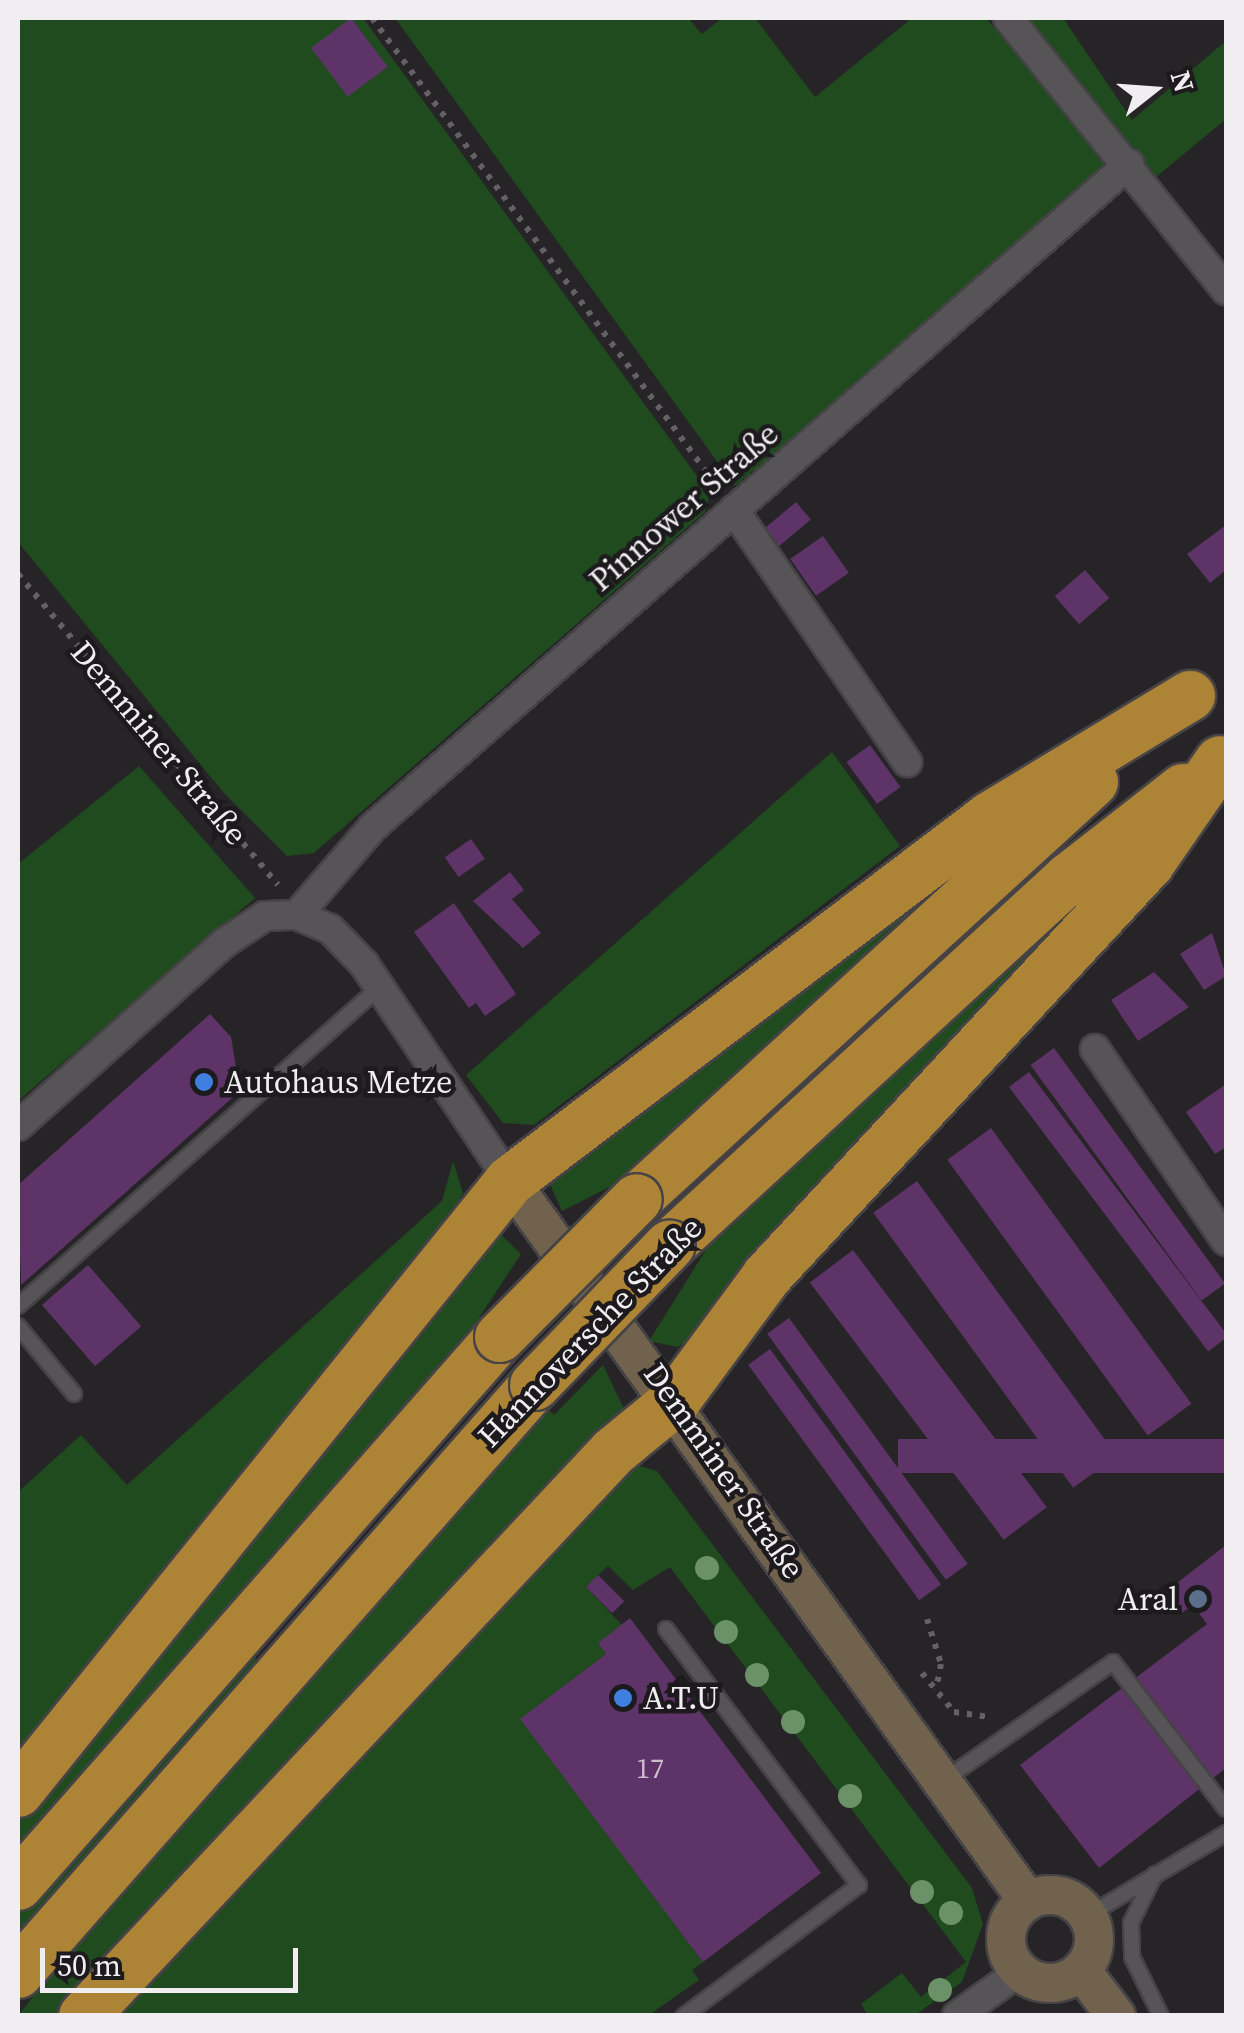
<!DOCTYPE html>
<meta charset="utf-8">
<style>
body{margin:0}
#map{position:relative;width:1244px;height:2033px;overflow:hidden;background:#272427;font-family:"Source Serif 4",serif}
div>[style]{position:absolute}
[style*='--x']{left:calc(var(--x)*1px);top:calc(var(--y)*1px);width:calc(var(--w)*1px);rotate:calc(var(--a)*1deg)}
.green>*{inset:0;background:#1f4b1e}
.building>*{inset:0;background:#5e3367;transform-origin:0 0}
.path>*{height:6px;margin-top:-3px;transform-origin:0;background:repeating-linear-gradient(90deg,#646164 0 5px,transparent 0 13px)}
.roads{filter:drop-shadow(2px 0 #464346) drop-shadow(-2px 0 #464346) drop-shadow(0 2px #464346) drop-shadow(0 -2px #464346)}
.lane>*{height:14px;margin:-7px;padding:0 7px;transform-origin:7px;border-radius:7px;background:#575458}
.street>*{height:28px;margin:-14px;padding:0 14px;transform-origin:14px;border-radius:14px;background:#575458}
.secondary>*{height:38px;margin:-19px;padding:0 19px;transform-origin:19px;border-radius:19px;background:#71624e}
.secondary>.ring{margin:-19px;padding:0;box-sizing:content-box;background:none;border:38px solid #71624e;border-radius:50%}
.highway>*{height:50px;margin:-25px;padding:0 25px;transform-origin:25px;border-radius:25px;background:#ad8435}
.bridges{filter:drop-shadow(2px 0 #464346) drop-shadow(-2px 0 #464346) drop-shadow(0 2px #464346) drop-shadow(0 -2px #464346)}
.highway-bridge>*{height:50px;margin:-25px;padding:0 25px;transform-origin:25px;border-radius:25px;background:#ad8435}
.trees>*{width:24px;height:24px;margin:-12px;border-radius:50%;background:#6a9168}
.dots>*{width:28px;height:28px;translate:-50% -50%;box-sizing:border-box;border:5px solid #1d1a1e;border-radius:50%}
span{translate:-50% -50%;white-space:nowrap;text-align:center;line-height:1.15;-webkit-text-stroke:9px #1d1a1e;paint-order:stroke}
.number-label{font-size:28px;color:#ccbfce}
.number-label span{-webkit-text-stroke-width:0}
.street-label{font-size:32px;color:#f0eef0}
.poi-label{font-size:32px;color:#f0eef0}
.left{translate:0 -50%;text-align:left}
.right{translate:-100% -50%;text-align:right}
.frame{position:absolute;inset:0;border:20px solid #f0eef0;pointer-events:none}
.north{position:absolute;left:1104px;top:40px;width:100px;height:100px;-webkit-text-stroke:8px #1d1a1e;paint-order:stroke;rotate:73deg;font-size:28px;font-weight:700;line-height:40px;text-align:center;color:#f0eef0}
.north::after{content:'';display:block;margin:auto;width:35px;height:45px;background:#f0eef0;clip-path:polygon(50% 0,100% 100%,50% 72%,0 100%)}
.scale{position:absolute;left:40px;top:1948px;width:258px;height:45px;box-sizing:border-box;border:5px solid #f0eef0;border-top:0;padding-left:12px;font-size:30px;line-height:35px;white-space:nowrap;color:#f0eef0;-webkit-text-stroke:8px #1d1a1e;paint-order:stroke}
</style>
<div id="map">
<div class="green">
<div style="clip-path:polygon(18px 18px,363px 18px,710px 494px,705px 512px,314px 853px,287px 856px,223px 792px,18px 542px)"></div>
<div style="clip-path:polygon(395px 18px,688px 18px,702px 34px,722px 18px,755px 18px,815px 97px,912px 18px,986px 18px,1114px 168px,735px 486px)"></div>
<div style="clip-path:polygon(1027px 18px,1063px 18px,1132px 120px,1226px 41px,1226px 119px,1144px 187px,1138px 156px)"></div>
<div style="clip-path:polygon(832px 752px,900px 846px,534px 1125px,503px 1123px,466px 1075px)"></div>
<div style="clip-path:polygon(139px 766px,255px 898px,18px 1101px,18px 864px)"></div>
<div style="clip-path:polygon(1063px 776px,647px 1168px,562px 1211px,549px 1182px)"></div>
<div style="clip-path:polygon(1100px 881px,696px 1338px,677px 1347px,649px 1341px,714px 1237px)"></div>
<div style="clip-path:polygon(453px 1161px,463px 1193px,446px 1224px,18px 1758px,18px 1492px,81px 1435px,127px 1485px,442px 1201px)"></div>
<div style="clip-path:polygon(499px 1233px,521px 1254px,436px 1383px,18px 1857px,18px 1815px)"></div>
<div style="clip-path:polygon(603px 1365px,625px 1411px,66px 2015px,18px 2016px,152px 1844px,545px 1406px,554px 1415px)"></div>
<div style="clip-path:polygon(636px 1465px,657px 1471px,972px 1888px,983px 1924px,962px 1982px,915px 2015px,868px 2015px,861px 2004px,902px 1973px,921px 1997px,966px 1962px,670px 1567px,633px 1590px,608px 1566px,586px 1587px,622px 1625px,598px 1643px,606px 1654px,521px 1719px,703px 1962px,692px 1970px,699px 1980px,649px 2015px,101px 2016px,604px 1480px)"></div>
<div style="clip-path:polygon(247px 1650px,260px 1662px,18px 1946px,18px 1915px)"></div>
</div>
<div class="building">
<div style="left:351px;top:18px;width:61px;height:50px;rotate:53deg"></div>
<div style="left:796px;top:502px;width:23px;height:42px;rotate:50deg"></div>
<div style="clip-path:polygon(1226px 525px,1226px 570px,1210px 583px,1187px 554px)"></div>
<div style="left:823px;top:536px;width:45px;height:40px;rotate:55deg"></div>
<div style="left:1085px;top:570px;width:37px;height:40px;rotate:49deg"></div>
<div style="left:870px;top:745px;width:52px;height:29px;rotate:54deg"></div>
<div style="left:471px;top:839px;width:24px;height:32px;rotate:55deg"></div>
<div style="clip-path:polygon(510px 872px,524px 890px,512px 899px,541px 933px,523px 948px,473px 901px)"></div>
<div style="clip-path:polygon(454px 903px,516px 994px,485px 1016px,476px 1003px,469px 1008px,414px 932px)"></div>
<div style="clip-path:polygon(1212px 933px,1226px 976px,1204px 990px,1180px 954px)"></div>
<div style="clip-path:polygon(1154px 972px,1189px 1007px,1138px 1041px,1111px 1000px)"></div>
<div style="clip-path:polygon(210px 1014px,231px 1037px,240px 1091px,21px 1285px,18px 1185px)"></div>
<div style="left:1054px;top:1048px;width:291px;height:29px;rotate:54deg"></div>
<div style="left:1029px;top:1072px;width:331px;height:25px;rotate:53deg"></div>
<div style="clip-path:polygon(1226px 1084px,1226px 1147px,1215px 1154px,1186px 1112px)"></div>
<div style="left:991px;top:1128px;width:341px;height:54px;rotate:54deg"></div>
<div style="left:917px;top:1181px;width:340px;height:54px;rotate:54deg"></div>
<div style="left:853px;top:1250px;width:322px;height:54px;rotate:53deg"></div>
<div style="left:88px;top:1265px;width:81px;height:61px;rotate:49deg"></div>
<div style="left:789px;top:1318px;width:304px;height:27px;rotate:54deg"></div>
<div style="left:770px;top:1349px;width:291px;height:27px;rotate:54deg"></div>
<div style="left:1226px;top:1439px;width:34px;height:328px;rotate:90deg"></div>
<div style="clip-path:polygon(1226px 1545px,1226px 1768px,1099px 1868px,1020px 1765px,1207px 1624px,1193px 1605px,1180px 1614px,1164px 1593px)"></div>
<div style="left:598px;top:1575px;width:37px;height:17px;rotate:45deg"></div>
<div style="clip-path:polygon(630px 1618px,821px 1873px,703px 1962px,520px 1719px,606px 1654px,598px 1643px)"></div>
</div>
<div class="path">
<div style="--x:372;--y:18;--w:585;--a:53.62"></div>
<div style="--x:18;--y:574;--w:405;--a:50.1"></div>
<div style="--x:927;--y:1619;--w:47;--a:72.7"></div>
<div style="--x:941;--y:1664;--w:26;--a:101"></div>
<div style="--x:922;--y:1673;--w:50;--a:50.6"></div>
<div style="--x:954;--y:1712;--w:36;--a:8"></div>
</div>
<div class="roads">
<div class="lane">
<div style="--x:18;--y:1306;--w:482;--a:-41.4"></div>
<div style="--x:18;--y:1326;--w:88;--a:50.5"></div>
<div style="--x:666;--y:1629;--w:321;--a:53"></div>
<div style="--x:859;--y:1885;--w:219;--a:143.2"></div>
<div style="--x:944;--y:1780;--w:206;--a:-34.9"></div>
<div style="--x:1113;--y:1662;--w:185;--a:52.5"></div>
<div style="--x:1155;--y:1874;--w:55;--a:116.1"></div>
<div style="--x:1131;--y:1923;--w:34;--a:88"></div>
<div style="--x:1132;--y:1957;--w:66;--a:63.8"></div>
<div style="--x:1087;--y:1916;--w:162;--a:-30.8"></div>
</div>
<div class="street">
<div style="--x:1008;--y:18;--w:349;--a:51.3"></div>
<div style="--x:734;--y:510;--w:306;--a:55.5"></div>
<div style="--x:297;--y:915;--w:116;--a:-49.2"></div>
<div style="--x:373;--y:827;--w:1006;--a:-41.25"></div>
<div style="--x:1095;--y:1049;--w:232;--a:55.7"></div>
<div style="--x:18;--y:1126;--w:276;--a:-41.6"></div>
<div style="--x:224;--y:943;--w:49;--a:-33.4"></div>
<div style="--x:265;--y:916;--w:32;--a:-2"></div>
<div style="--x:297;--y:915;--w:36;--a:23"></div>
<div style="--x:330;--y:929;--w:49;--a:45.8"></div>
<div style="--x:364;--y:964;--w:262;--a:56.1"></div>
<div style="--x:957;--y:2016;--w:77;--a:-35.5"></div>
</div>
<div class="secondary">
<div style="--x:510;--y:1181;--w:887;--a:54.27"></div>
<div class="ring" style="left:1006px;top:1895px;width:50px;height:50px"></div>
<div style="--x:1081;--y:1970;--w:58;--a:52.7"></div>
</div>
<div class="highway">
<div style="--x:637;--y:1199;--w:618;--a:-42.44"></div>
<div style="--x:670;--y:1245;--w:542;--a:-42.61"></div>
<div style="--x:1069;--y:878;--w:145;--a:-38"></div>
<div style="--x:18;--y:1792;--w:784;--a:-51.16"></div>
<div style="--x:510;--y:1181;--w:602;--a:-37.17"></div>
<div style="--x:990;--y:817;--w:234;--a:-31.2"></div>
<div style="--x:18;--y:1885;--w:730;--a:-48.67"></div>
<div style="--x:18;--y:1973;--w:783;--a:-48.68"></div>
<div style="--x:84;--y:2016;--w:773;--a:-46.83"></div>
<div style="--x:613;--y:1452;--w:80;--a:-39.4"></div>
<div style="--x:675;--y:1401;--w:155;--a:-53.6"></div>
<div style="--x:767;--y:1276;--w:562;--a:-47.16"></div>
<div style="--x:1149;--y:864;--w:125;--a:-55.4"></div>
</div>
</div>
<div class="bridges">
<div class="highway-bridge">
<div style="--x:500;--y:1337;--w:194;--a:-45.2"></div>
<div style="--x:535;--y:1385;--w:194;--a:-46"></div>
</div>
</div>
<div class="trees">
<div style="left:707px;top:1568px"></div>
<div style="left:726px;top:1632px"></div>
<div style="left:757px;top:1675px"></div>
<div style="left:793px;top:1722px"></div>
<div style="left:850px;top:1796px"></div>
<div style="left:922px;top:1892px"></div>
<div style="left:951px;top:1913px"></div>
<div style="left:940px;top:1990px"></div>
</div>
<div class="dots">
<div style="left:204px;top:1082px;background:#3f7fe0"></div>
<div style="left:1198px;top:1599px;background:#5c6f8a"></div>
<div style="left:623px;top:1698px;background:#3f7fe0"></div>
</div>
<div class="number-label">
<span style="left:650px;top:1768px">17</span>
</div>
<div class="street-label">
<span style="left:684px;top:507px;rotate:-41deg">Pinnower Straße</span>
<span style="left:159px;top:743px;rotate:50deg">Demminer Straße</span>
<span style="left:590px;top:1332px;rotate:-46deg">Hannoversche Straße</span>
<span style="left:724px;top:1471px;rotate:55deg">Demminer Straße</span>
</div>
<div class="poi-label">
<span class="left" style="left:224px;top:1082px">Autohaus Metze</span>
<span class="right" style="left:1178px;top:1599px">Aral</span>
<span class="left" style="left:643px;top:1698px">A.T.U</span>
</div>
<div class="frame"></div>
<div class="north">N</div>
<div class="scale">50 m</div>
</div>
